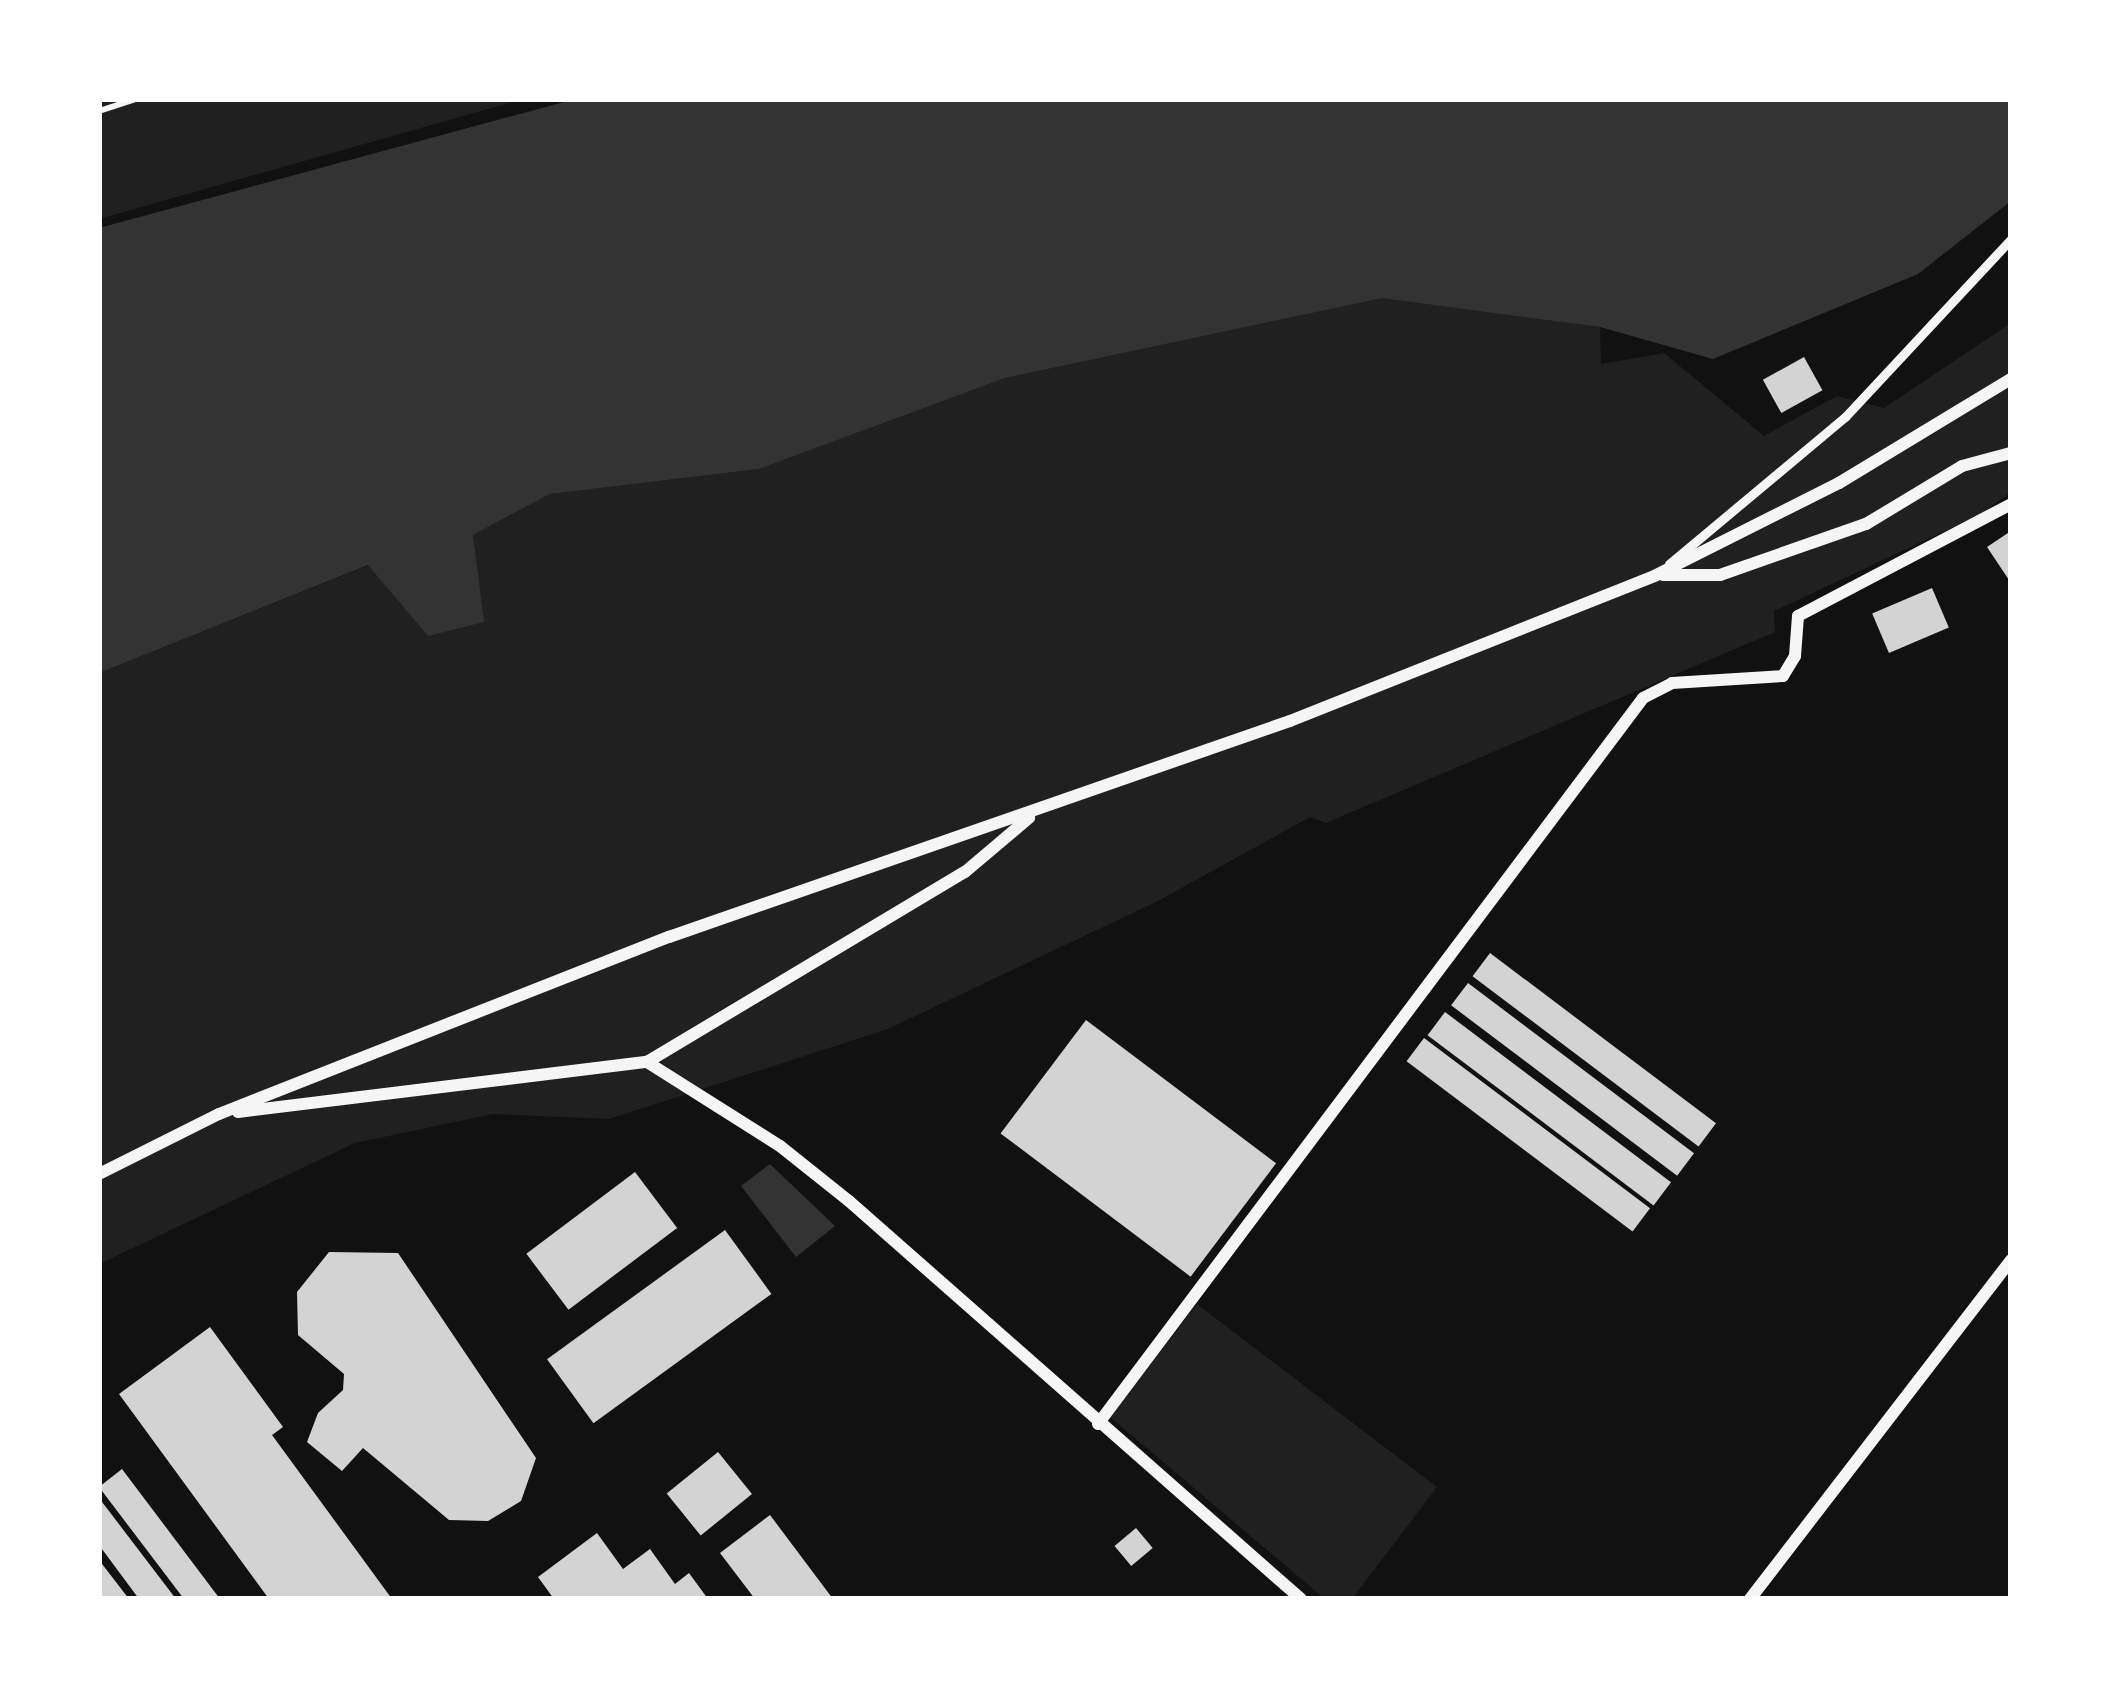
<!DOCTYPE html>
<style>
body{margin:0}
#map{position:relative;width:2110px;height:1698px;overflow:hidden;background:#111;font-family:"Fira Sans",sans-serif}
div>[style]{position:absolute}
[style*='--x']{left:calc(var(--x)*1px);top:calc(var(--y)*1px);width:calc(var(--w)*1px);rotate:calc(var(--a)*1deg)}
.green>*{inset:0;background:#202020}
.water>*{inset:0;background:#333}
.building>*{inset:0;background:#d3d3d3;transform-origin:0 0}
.path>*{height:6px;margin:-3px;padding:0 3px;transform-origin:3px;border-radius:3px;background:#f5f5f5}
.service>*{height:9px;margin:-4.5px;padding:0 4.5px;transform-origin:4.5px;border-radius:4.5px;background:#f5f5f5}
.minor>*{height:12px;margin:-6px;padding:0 6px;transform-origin:6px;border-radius:6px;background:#f5f5f5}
span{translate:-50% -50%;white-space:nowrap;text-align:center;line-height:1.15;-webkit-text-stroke:9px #fff;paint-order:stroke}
.frame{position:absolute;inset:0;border:102px solid #fff;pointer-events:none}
</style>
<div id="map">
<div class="green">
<div style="clip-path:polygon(99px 99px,523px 99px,99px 219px)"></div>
<div style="clip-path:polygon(1382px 297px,1600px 327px,1601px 364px,1664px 353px,1764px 436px,1837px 396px,1884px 408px,2011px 323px,2011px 492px,1981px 514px,1774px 611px,1775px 632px,1326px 823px,1310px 817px,1158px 901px,888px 1029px,609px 1119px,493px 1114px,355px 1143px,99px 1264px,99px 673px,369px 565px,428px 635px,483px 622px,473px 535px,550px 494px,759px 469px,1005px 378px)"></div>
<div style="clip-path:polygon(1197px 1304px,1437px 1487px,1352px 1599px,1325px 1599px,1110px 1417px)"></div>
</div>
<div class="water">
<div style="clip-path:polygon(575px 99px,2011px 99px,2011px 201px,1918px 274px,1713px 359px,1600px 327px,1382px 298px,1005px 378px,759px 469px,550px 494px,473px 535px,484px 622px,428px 636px,368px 565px,99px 673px,99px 228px)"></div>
<div style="clip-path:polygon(770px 1164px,835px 1226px,796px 1257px,741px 1186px)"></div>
</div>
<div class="building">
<div style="left:1804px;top:357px;width:38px;height:47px;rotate:61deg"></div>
<div style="clip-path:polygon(2011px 531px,2011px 583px,1987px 547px)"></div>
<div style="left:1932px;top:588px;width:43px;height:65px;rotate:67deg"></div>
<div style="left:1490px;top:953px;width:283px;height:29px;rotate:37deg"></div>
<div style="left:1468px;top:983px;width:283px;height:28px;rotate:37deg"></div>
<div style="left:1445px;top:1012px;width:283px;height:29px;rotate:37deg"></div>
<div style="left:1086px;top:1020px;width:238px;height:142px;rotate:37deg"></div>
<div style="left:1424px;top:1038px;width:283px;height:29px;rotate:37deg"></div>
<div style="left:635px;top:1172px;width:70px;height:136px;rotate:53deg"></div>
<div style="left:725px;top:1230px;width:79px;height:220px;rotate:54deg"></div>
<div style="clip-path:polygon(329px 1252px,398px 1253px,536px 1458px,521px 1501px,488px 1521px,449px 1520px,363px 1448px,342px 1471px,307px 1442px,318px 1413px,343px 1390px,344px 1374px,298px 1335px,297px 1292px)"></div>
<div style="clip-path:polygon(210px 1327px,283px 1427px,272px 1435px,392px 1599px,269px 1599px,119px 1394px)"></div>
<div style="left:718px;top:1452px;width:54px;height:66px;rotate:51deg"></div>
<div style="clip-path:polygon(122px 1469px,220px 1599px,184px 1599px,99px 1487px)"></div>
<div style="clip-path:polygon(99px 1498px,176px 1599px,139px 1599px,99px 1545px)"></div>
<div style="clip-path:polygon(770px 1515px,833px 1599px,755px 1599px,720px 1553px)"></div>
<div style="left:1136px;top:1528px;width:26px;height:28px;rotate:50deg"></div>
<div style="clip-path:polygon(597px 1533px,623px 1569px,650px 1549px,675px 1584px,689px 1573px,708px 1599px,554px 1599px,538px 1577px)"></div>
<div style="clip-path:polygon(99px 1560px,129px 1599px,99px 1599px)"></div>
</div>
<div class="path">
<div style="--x:99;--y:111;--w:38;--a:-18"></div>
</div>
<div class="service">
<div style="--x:1669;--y:564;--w:229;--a:-39.9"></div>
<div style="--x:1845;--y:417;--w:243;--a:-47"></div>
</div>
<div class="minor">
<div style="--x:1663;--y:575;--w:57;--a:0"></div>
<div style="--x:1720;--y:575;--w:155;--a:-19.3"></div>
<div style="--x:1866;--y:524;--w:112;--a:-31.1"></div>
<div style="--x:1962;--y:466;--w:51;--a:-14.9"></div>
<div style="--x:647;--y:1062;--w:157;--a:32.3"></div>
<div style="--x:780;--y:1146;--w:88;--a:38.6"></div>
<div style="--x:849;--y:1201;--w:602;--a:41.36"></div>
<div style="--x:238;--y:1112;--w:412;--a:-7"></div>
<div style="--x:647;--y:1062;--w:370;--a:-30.9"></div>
<div style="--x:965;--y:872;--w:84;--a:-40.2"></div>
<div style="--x:99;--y:1174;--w:134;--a:-26.6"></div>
<div style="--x:219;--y:1114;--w:484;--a:-21.5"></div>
<div style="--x:669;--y:937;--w:657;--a:-19.18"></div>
<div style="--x:1290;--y:721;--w:394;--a:-21.7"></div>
<div style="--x:1656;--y:575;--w:205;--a:-26.7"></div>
<div style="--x:1839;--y:483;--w:201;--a:-31.2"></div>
<div style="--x:1098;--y:1424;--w:908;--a:-53.1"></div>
<div style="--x:1643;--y:698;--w:33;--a:-27"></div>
<div style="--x:1672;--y:683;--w:111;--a:-3.6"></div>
<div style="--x:1783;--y:676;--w:23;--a:-59"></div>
<div style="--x:1795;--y:656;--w:40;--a:-85.7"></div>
<div style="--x:1798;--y:616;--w:241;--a:-27.7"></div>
<div style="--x:1750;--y:1599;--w:428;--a:-52.4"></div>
</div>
<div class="frame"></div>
</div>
